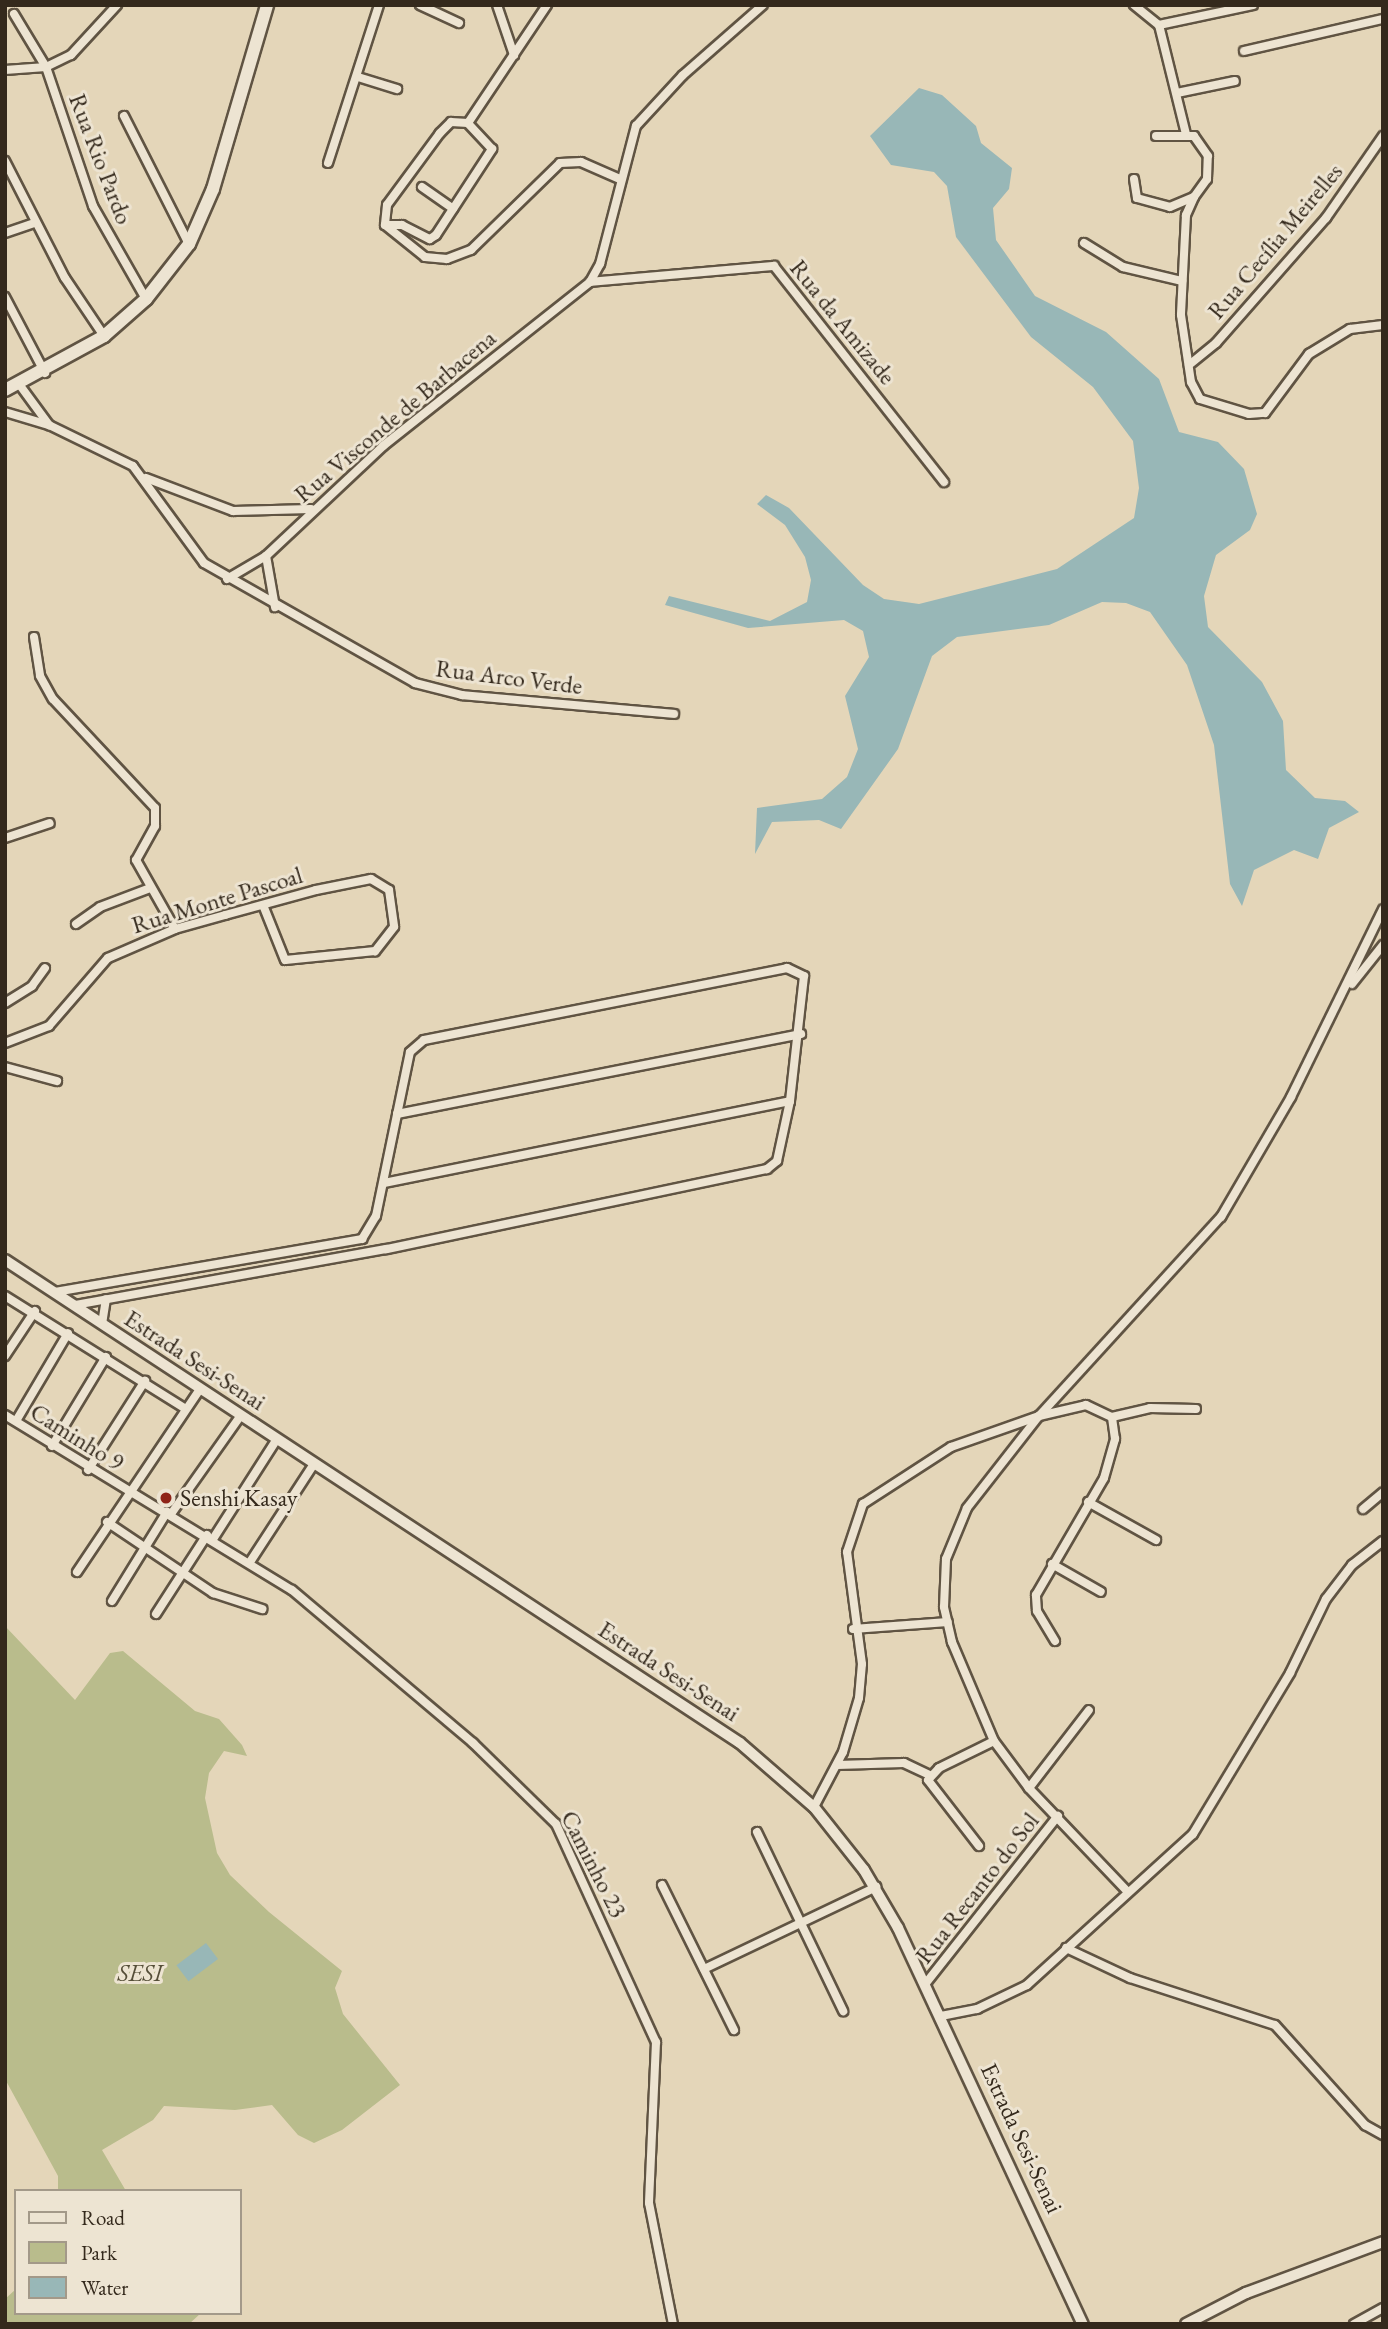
<!DOCTYPE html>
<meta charset="utf-8">
<style>
body{margin:0}
#map{position:relative;width:1388px;height:2329px;overflow:hidden;background:#e4d6b9;font-family:"EB Garamond",serif}
div>[style]{position:absolute}
[style*='--x']{left:calc(var(--x)*1px);top:calc(var(--y)*1px);width:calc(var(--w)*1px);rotate:calc(var(--a)*1deg)}
.green>*{inset:0;background:#b9bc8c}
.water>*{inset:0;background:#98b7b7;transform-origin:0 0}
.roads{filter:drop-shadow(2px 0 #605443) drop-shadow(-2px 0 #605443) drop-shadow(0 2px #605443) drop-shadow(0 -2px #605443)}
.minor>*{height:8px;margin:-4px;padding:0 4px;transform-origin:4px;border-radius:4px;background:#ede4d2}
.tertiary>*{height:10px;margin:-5px;padding:0 5px;transform-origin:5px;border-radius:5px;background:#ede4d2}
.secondary>*{height:12px;margin:-6px;padding:0 6px;transform-origin:6px;border-radius:6px;background:#ede4d2}
.dots>*{width:19px;height:19px;translate:-50% -50%;box-sizing:border-box;border:4px solid #ede4d2;border-radius:50%}
span{translate:-50% -50%;white-space:nowrap;text-align:center;line-height:1.15;-webkit-text-stroke:6px #ede4d2;paint-order:stroke}
.street-label{font-size:24px;color:#34291c}
.poi-label{font-size:24px;color:#34291c}
.left{translate:0 -50%;text-align:left}
.park-label{font-size:24px;color:#554e38;font-style:italic}
.frame{position:absolute;inset:0;border:7px solid #34291c;pointer-events:none}
.legend{position:absolute;left:14px;top:2189px;width:228px;height:126px;box-sizing:border-box;background:#ede4d2;border:2px solid #a39989;margin:0;padding:9px 12px;list-style:none;font-size:21px;color:#34291c}
.legend li{display:flex;align-items:center;gap:14px;height:35px}
.legend b{width:35px;border:2px solid #a39989}
</style>
<div id="map">
<div class="green">
<div style="clip-path:polygon(5px 1626px,75px 1700px,110px 1653px,123px 1651px,195px 1711px,219px 1719px,242px 1745px,247px 1756px,224px 1751px,209px 1773px,205px 1798px,217px 1853px,230px 1875px,269px 1912px,342px 1971px,335px 1988px,343px 2014px,400px 2085px,342px 2130px,314px 2143px,298px 2135px,272px 2105px,235px 2110px,164px 2106px,153px 2120px,102px 2150px,126px 2191px,58px 2191px,58px 2176px,5px 2079px)"></div>
<div style="clip-path:polygon(16px 2289px,16px 2313px,201px 2313px,189px 2324px,5px 2324px,5px 2299px)"></div>
</div>
<div class="water">
<div style="clip-path:polygon(919px 88px,942px 95px,976px 126px,981px 143px,1012px 168px,1009px 189px,993px 208px,996px 240px,1035px 296px,1106px 332px,1159px 379px,1179px 432px,1218px 442px,1244px 469px,1257px 514px,1250px 530px,1216px 555px,1204px 596px,1208px 627px,1262px 682px,1283px 721px,1286px 770px,1315px 798px,1345px 801px,1359px 812px,1329px 828px,1318px 859px,1294px 850px,1254px 870px,1242px 906px,1230px 884px,1214px 745px,1187px 665px,1150px 612px,1126px 603px,1102px 602px,1049px 625px,957px 637px,932px 656px,898px 749px,841px 829px,819px 820px,772px 822px,755px 854px,757px 808px,822px 799px,847px 777px,858px 749px,845px 696px,869px 657px,863px 631px,844px 620px,748px 628px,665px 605px,669px 596px,770px 621px,807px 602px,811px 580px,805px 557px,785px 525px,757px 504px,766px 495px,789px 508px,863px 585px,884px 599px,919px 604px,1057px 569px,1134px 518px,1139px 488px,1133px 441px,1093px 387px,1031px 337px,956px 237px,947px 186px,934px 172px,891px 165px,870px 136px)"></div>
<div style="left:206px;top:1943px;width:20px;height:37px;rotate:53deg"></div>
</div>
<div class="roads">
<div class="minor">
<div style="--x:420;--y:5;--w:43;--a:24.8"></div>
<div style="--x:497;--y:5;--w:53;--a:71.2"></div>
<div style="--x:547;--y:5;--w:142;--a:123.8"></div>
<div style="--x:468;--y:123;--w:17;--a:-177"></div>
<div style="--x:451;--y:122;--w:16;--a:135"></div>
<div style="--x:440;--y:133;--w:89;--a:126.4"></div>
<div style="--x:387;--y:205;--w:20;--a:96"></div>
<div style="--x:385;--y:225;--w:51;--a:38.7"></div>
<div style="--x:425;--y:257;--w:22;--a:5"></div>
<div style="--x:447;--y:259;--w:26;--a:-21"></div>
<div style="--x:471;--y:250;--w:124;--a:-44.3"></div>
<div style="--x:560;--y:163;--w:21;--a:-3"></div>
<div style="--x:581;--y:162;--w:43;--a:23.6"></div>
<div style="--x:1134;--y:5;--w:32;--a:39"></div>
<div style="--x:14;--y:14;--w:62;--a:58.9"></div>
<div style="--x:46;--y:67;--w:147;--a:71.3"></div>
<div style="--x:93;--y:206;--w:107;--a:60.3"></div>
<div style="--x:1159;--y:25;--w:112;--a:76.1"></div>
<div style="--x:1159;--y:25;--w:96;--a:-12"></div>
<div style="--x:1244;--y:51;--w:143;--a:-13"></div>
<div style="--x:5;--y:70;--w:41;--a:-4.2"></div>
<div style="--x:46;--y:67;--w:28;--a:-26"></div>
<div style="--x:71;--y:55;--w:68;--a:-47.4"></div>
<div style="--x:358;--y:77;--w:41;--a:17.1"></div>
<div style="--x:1177;--y:93;--w:59;--a:-11.7"></div>
<div style="--x:124;--y:116;--w:144;--a:63.1"></div>
<div style="--x:5;--y:161;--w:131;--a:62.9"></div>
<div style="--x:65;--y:278;--w:70;--a:56.1"></div>
<div style="--x:328;--y:163;--w:166;--a:-72.1"></div>
<div style="--x:1134;--y:179;--w:19;--a:81"></div>
<div style="--x:1137;--y:198;--w:34;--a:15"></div>
<div style="--x:1170;--y:207;--w:26;--a:-23"></div>
<div style="--x:1194;--y:197;--w:22;--a:-54"></div>
<div style="--x:1207;--y:179;--w:23;--a:-88"></div>
<div style="--x:1208;--y:156;--w:24;--a:-125"></div>
<div style="--x:1194;--y:136;--w:38;--a:180"></div>
<div style="--x:422;--y:187;--w:38;--a:35"></div>
<div style="--x:1194;--y:197;--w:20;--a:114"></div>
<div style="--x:1186;--y:215;--w:100;--a:92.9"></div>
<div style="--x:1181;--y:315;--w:68;--a:81.5"></div>
<div style="--x:1191;--y:382;--w:19;--a:62"></div>
<div style="--x:1200;--y:399;--w:51;--a:17"></div>
<div style="--x:1249;--y:414;--w:16;--a:-4"></div>
<div style="--x:1265;--y:413;--w:74;--a:-53.3"></div>
<div style="--x:1309;--y:354;--w:48;--a:-31.4"></div>
<div style="--x:1350;--y:329;--w:33;--a:-7"></div>
<div style="--x:385;--y:225;--w:17;--a:0"></div>
<div style="--x:402;--y:225;--w:31;--a:27"></div>
<div style="--x:430;--y:239;--w:7;--a:-34"></div>
<div style="--x:436;--y:235;--w:103;--a:-56.9"></div>
<div style="--x:492;--y:149;--w:35;--a:-133"></div>
<div style="--x:5;--y:233;--w:31;--a:-19"></div>
<div style="--x:1084;--y:243;--w:46;--a:31.6"></div>
<div style="--x:1123;--y:267;--w:61;--a:13.3"></div>
<div style="--x:590;--y:282;--w:185;--a:-5"></div>
<div style="--x:774;--y:266;--w:275;--a:51.8"></div>
<div style="--x:5;--y:297;--w:86;--a:62.2"></div>
<div style="--x:1189;--y:365;--w:35;--a:-39"></div>
<div style="--x:1216;--y:343;--w:167;--a:-48.7"></div>
<div style="--x:1326;--y:218;--w:100;--a:-55.2"></div>
<div style="--x:19;--y:384;--w:51;--a:53.8"></div>
<div style="--x:5;--y:412;--w:46;--a:16.5"></div>
<div style="--x:49;--y:425;--w:93;--a:26"></div>
<div style="--x:133;--y:466;--w:120;--a:53.8"></div>
<div style="--x:204;--y:563;--w:243;--a:29.6"></div>
<div style="--x:415;--y:683;--w:49;--a:14.3"></div>
<div style="--x:462;--y:695;--w:213;--a:5.1"></div>
<div style="--x:146;--y:478;--w:93;--a:20.8"></div>
<div style="--x:233;--y:511;--w:78;--a:-1.5"></div>
<div style="--x:266;--y:556;--w:52;--a:80"></div>
<div style="--x:227;--y:579;--w:45;--a:-30.5"></div>
<div style="--x:266;--y:556;--w:161;--a:-43.2"></div>
<div style="--x:383;--y:446;--w:264;--a:-38.4"></div>
<div style="--x:590;--y:282;--w:21;--a:-61"></div>
<div style="--x:600;--y:264;--w:143;--a:-75.4"></div>
<div style="--x:636;--y:126;--w:69;--a:-47.3"></div>
<div style="--x:683;--y:75;--w:106;--a:-41.2"></div>
<div style="--x:34;--y:637;--w:39;--a:81"></div>
<div style="--x:40;--y:676;--w:26;--a:61"></div>
<div style="--x:53;--y:699;--w:149;--a:46.9"></div>
<div style="--x:155;--y:808;--w:18;--a:90"></div>
<div style="--x:155;--y:826;--w:39;--a:119"></div>
<div style="--x:136;--y:860;--w:79;--a:60.5"></div>
<div style="--x:5;--y:838;--w:47;--a:-18.4"></div>
<div style="--x:76;--y:924;--w:29;--a:-35"></div>
<div style="--x:100;--y:907;--w:53;--a:-20.8"></div>
<div style="--x:1352;--y:984;--w:50;--a:-51.5"></div>
<div style="--x:5;--y:1003;--w:32;--a:-32"></div>
<div style="--x:32;--y:986;--w:22;--a:-54"></div>
<div style="--x:5;--y:1043;--w:47;--a:-21.1"></div>
<div style="--x:49;--y:1026;--w:90;--a:-49.1"></div>
<div style="--x:108;--y:958;--w:73;--a:-23.4"></div>
<div style="--x:175;--y:929;--w:52;--a:-15.6"></div>
<div style="--x:225;--y:915;--w:94;--a:-15.4"></div>
<div style="--x:316;--y:890;--w:56;--a:-11.3"></div>
<div style="--x:371;--y:879;--w:21;--a:31"></div>
<div style="--x:389;--y:890;--w:37;--a:82"></div>
<div style="--x:394;--y:927;--w:31;--a:128"></div>
<div style="--x:375;--y:951;--w:90;--a:174.3"></div>
<div style="--x:285;--y:960;--w:59;--a:-111.8"></div>
<div style="--x:5;--y:1067;--w:54;--a:15.1"></div>
<div style="--x:397;--y:1114;--w:412;--a:-11.2"></div>
<div style="--x:384;--y:1183;--w:414;--a:-11.4"></div>
<div style="--x:55;--y:1292;--w:312;--a:-9.8"></div>
<div style="--x:362;--y:1239;--w:27;--a:-59"></div>
<div style="--x:376;--y:1216;--w:167;--a:-78.3"></div>
<div style="--x:410;--y:1052;--w:18;--a:-41"></div>
<div style="--x:424;--y:1040;--w:370;--a:-11.2"></div>
<div style="--x:787;--y:968;--w:19;--a:25"></div>
<div style="--x:804;--y:976;--w:126;--a:96.4"></div>
<div style="--x:790;--y:1101;--w:61;--a:102.2"></div>
<div style="--x:777;--y:1161;--w:13;--a:141"></div>
<div style="--x:767;--y:1169;--w:389;--a:168.1"></div>
<div style="--x:386;--y:1249;--w:317;--a:169.8"></div>
<div style="--x:5;--y:1296;--w:213;--a:32"></div>
<div style="--x:102;--y:1324;--w:25;--a:-81"></div>
<div style="--x:5;--y:1356;--w:54;--a:-56.3"></div>
<div style="--x:5;--y:1415;--w:336;--a:31.4"></div>
<div style="--x:292;--y:1590;--w:237;--a:40.2"></div>
<div style="--x:473;--y:1743;--w:116;--a:44.3"></div>
<div style="--x:556;--y:1824;--w:240;--a:65.4"></div>
<div style="--x:656;--y:2042;--w:161;--a:92.5"></div>
<div style="--x:649;--y:2203;--w:123;--a:78.8"></div>
<div style="--x:16;--y:1421;--w:102;--a:-59.4"></div>
<div style="--x:52;--y:1446;--w:104;--a:-58.8"></div>
<div style="--x:88;--y:1470;--w:106;--a:-57.4"></div>
<div style="--x:1088;--y:1502;--w:78;--a:29.2"></div>
<div style="--x:1363;--y:1509;--w:26;--a:-40"></div>
<div style="--x:171;--y:1514;--w:121;--a:-54.7"></div>
<div style="--x:107;--y:1522;--w:128;--a:33.8"></div>
<div style="--x:213;--y:1593;--w:52;--a:18.1"></div>
<div style="--x:213;--y:1539;--w:119;--a:-57.4"></div>
<div style="--x:250;--y:1562;--w:117;--a:-56.9"></div>
<div style="--x:1052;--y:1564;--w:56;--a:29.7"></div>
<div style="--x:77;--y:1572;--w:220;--a:-56.1"></div>
<div style="--x:112;--y:1601;--w:105;--a:-58.3"></div>
<div style="--x:156;--y:1614;--w:94;--a:-57.2"></div>
<div style="--x:853;--y:1629;--w:95;--a:-4.2"></div>
<div style="--x:1055;--y:1641;--w:35;--a:-121"></div>
<div style="--x:1037;--y:1611;--w:16;--a:-94"></div>
<div style="--x:1036;--y:1595;--w:135;--a:-59.8"></div>
<div style="--x:1104;--y:1478;--w:41;--a:-74.2"></div>
<div style="--x:1115;--y:1439;--w:22;--a:-98"></div>
<div style="--x:837;--y:1765;--w:67;--a:-1.7"></div>
<div style="--x:904;--y:1763;--w:29;--a:25"></div>
<div style="--x:1029;--y:1788;--w:98;--a:-52.4"></div>
<div style="--x:814;--y:1807;--w:62;--a:-62.2"></div>
<div style="--x:843;--y:1752;--w:56;--a:-73.5"></div>
<div style="--x:859;--y:1698;--w:34;--a:-85"></div>
<div style="--x:862;--y:1664;--w:113;--a:-97.6"></div>
<div style="--x:847;--y:1552;--w:51;--a:-71.6"></div>
<div style="--x:863;--y:1504;--w:105;--a:-32.9"></div>
<div style="--x:951;--y:1447;--w:93;--a:-19.4"></div>
<div style="--x:1039;--y:1416;--w:48;--a:-13.2"></div>
<div style="--x:1086;--y:1405;--w:29;--a:25"></div>
<div style="--x:1112;--y:1417;--w:39;--a:-13"></div>
<div style="--x:1150;--y:1408;--w:46;--a:1.2"></div>
<div style="--x:757;--y:1832;--w:199;--a:64.3"></div>
<div style="--x:979;--y:1846;--w:83;--a:-127.7"></div>
<div style="--x:928;--y:1780;--w:16;--a:-47"></div>
<div style="--x:939;--y:1768;--w:61;--a:-26.1"></div>
<div style="--x:662;--y:1885;--w:162;--a:63.6"></div>
<div style="--x:1126;--y:1890;--w:141;--a:-133.6"></div>
<div style="--x:1029;--y:1788;--w:59;--a:-126.7"></div>
<div style="--x:994;--y:1741;--w:108;--a:-113"></div>
<div style="--x:952;--y:1642;--w:36;--a:-103"></div>
<div style="--x:944;--y:1607;--w:48;--a:-87.6"></div>
<div style="--x:946;--y:1559;--w:55;--a:-67.6"></div>
<div style="--x:967;--y:1508;--w:117;--a:-52"></div>
<div style="--x:1039;--y:1416;--w:270;--a:-47.6"></div>
<div style="--x:1221;--y:1217;--w:139;--a:-59.7"></div>
<div style="--x:1291;--y:1097;--w:209;--a:-63.9"></div>
<div style="--x:1066;--y:1948;--w:71;--a:25.1"></div>
<div style="--x:1130;--y:1978;--w:152;--a:18"></div>
<div style="--x:1275;--y:2025;--w:135;--a:48"></div>
<div style="--x:1365;--y:2125;--w:21;--a:29"></div>
<div style="--x:704;--y:1969;--w:191;--a:-25.5"></div>
<div style="--x:926;--y:1983;--w:213;--a:-51.7"></div>
<div style="--x:941;--y:2016;--w:37;--a:-11"></div>
<div style="--x:977;--y:2009;--w:55;--a:-25.6"></div>
<div style="--x:1027;--y:1985;--w:224;--a:-42.3"></div>
<div style="--x:1193;--y:1834;--w:188;--a:-58.9"></div>
<div style="--x:1290;--y:1673;--w:82;--a:-64.1"></div>
<div style="--x:1326;--y:1599;--w:43;--a:-52.6"></div>
<div style="--x:1352;--y:1565;--w:39;--a:-38"></div>
<div style="--x:1354;--y:2324;--w:33;--a:-29"></div>
</div>
<div class="tertiary">
<div style="--x:5;--y:1260;--w:879;--a:33.31"></div>
<div style="--x:740;--y:1743;--w:98;--a:40.9"></div>
<div style="--x:814;--y:1807;--w:80;--a:51.6"></div>
<div style="--x:864;--y:1870;--w:67;--a:59.6"></div>
<div style="--x:898;--y:1928;--w:437;--a:65"></div>
<div style="--x:1186;--y:2324;--w:68;--a:-27.3"></div>
<div style="--x:1246;--y:2293;--w:146;--a:-20.4"></div>
</div>
<div class="secondary">
<div style="--x:5;--y:390;--w:113;--a:-28.6"></div>
<div style="--x:104;--y:336;--w:56;--a:-41.4"></div>
<div style="--x:146;--y:299;--w:70;--a:-52"></div>
<div style="--x:189;--y:244;--w:60;--a:-66.4"></div>
<div style="--x:213;--y:189;--w:192;--a:-73.6"></div>
</div>
</div>
<div class="dots">
<div style="left:166px;top:1498px;background:#8f2418"></div>
</div>
<div class="street-label">
<span style="left:101px;top:159px;rotate:69deg">Rua Rio Pardo</span>
<span style="left:1275px;top:241px;rotate:-50deg">Rua Cecília Meirelles</span>
<span style="left:843px;top:322px;rotate:51deg">Rua da Amizade</span>
<span style="left:395px;top:416px;rotate:-40deg">Rua Visconde de Barbacena</span>
<span style="left:509px;top:677px;rotate:7deg">Rua Arco Verde</span>
<span style="left:217px;top:900px;rotate:-17deg">Rua Monte Pascoal</span>
<span style="left:195px;top:1360px;rotate:33deg">Estrada Sesi-Senai</span>
<span style="left:77px;top:1437px;rotate:32deg">Caminho 9</span>
<span style="left:669px;top:1671px;rotate:33deg">Estrada Sesi-Senai</span>
<span style="left:594px;top:1864px;rotate:63deg">Caminho 23</span>
<span style="left:977px;top:1888px;rotate:-52deg">Rua Recanto do Sol</span>
<span style="left:1022px;top:2138px;rotate:65deg">Estrada Sesi-Senai</span>
</div>
<div class="poi-label">
<span class="left" style="left:180px;top:1498px">Senshi Kasay</span>
</div>
<div class="park-label">
<span style="left:140px;top:1973px">SESI</span>
</div>
<div class="frame"></div>
<ul class="legend">
<li><b style="height:9px;background:#ede4d2"></b>Road</li>
<li><b style="height:19px;background:#b9bc8c"></b>Park</li>
<li><b style="height:19px;background:#98b7b7"></b>Water</li>
</ul>
</div>
